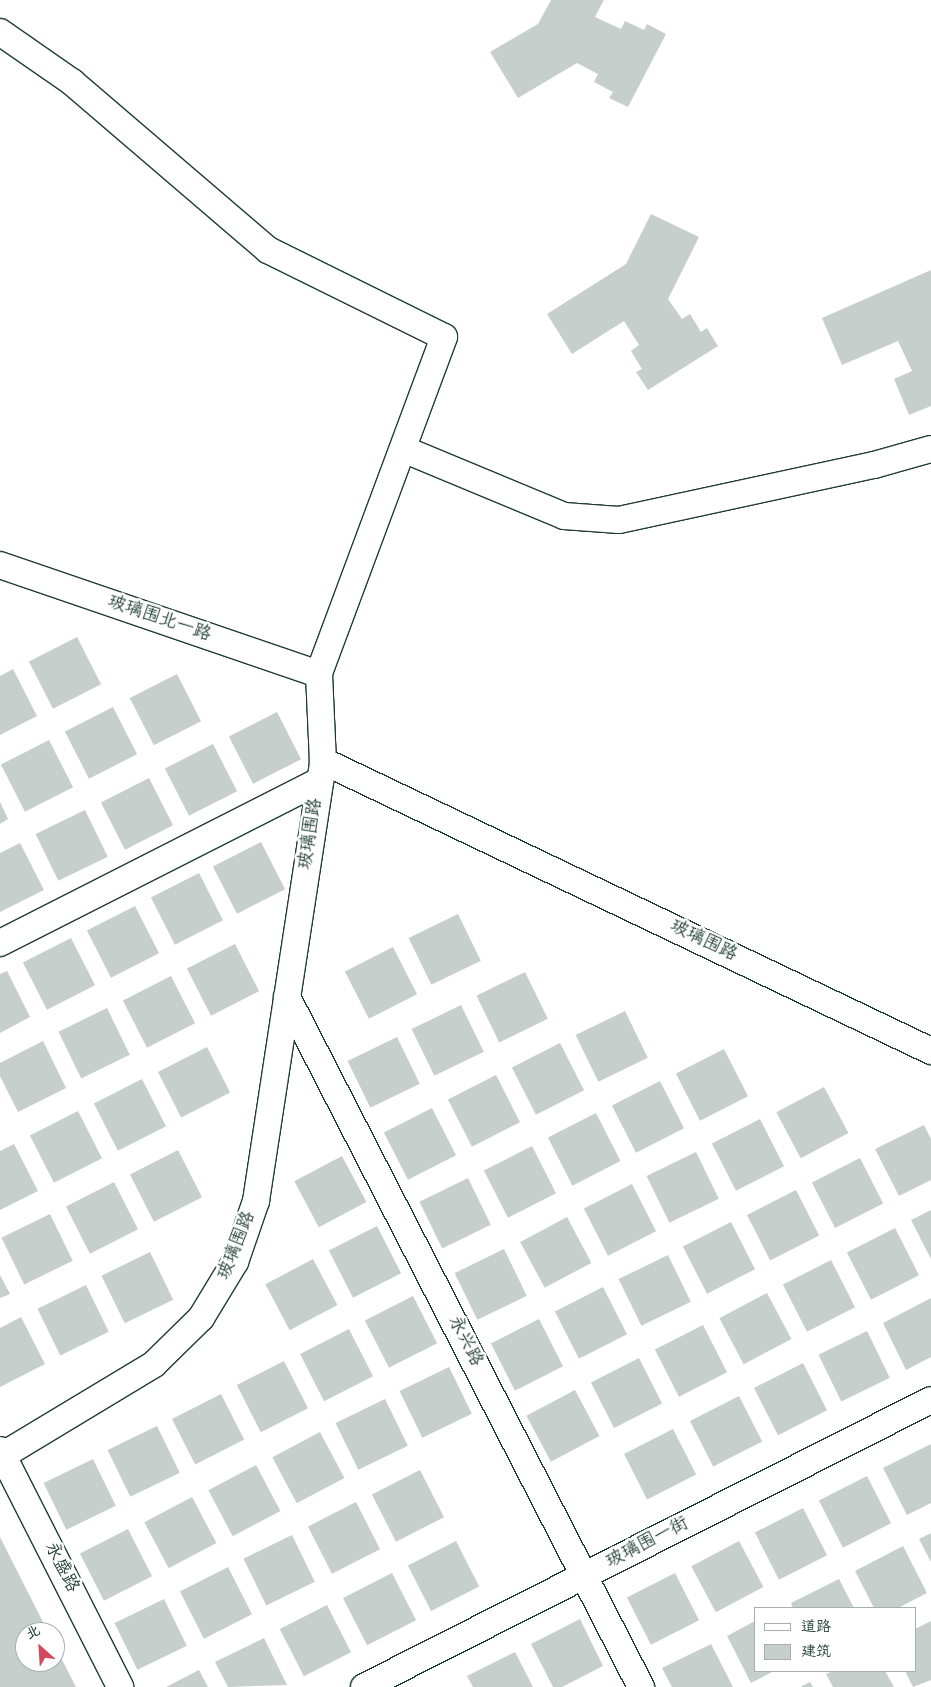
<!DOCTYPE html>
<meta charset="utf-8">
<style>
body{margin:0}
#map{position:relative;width:931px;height:1687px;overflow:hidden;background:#fff;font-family:"Gochi Hand","LXGW WenKai TC",sans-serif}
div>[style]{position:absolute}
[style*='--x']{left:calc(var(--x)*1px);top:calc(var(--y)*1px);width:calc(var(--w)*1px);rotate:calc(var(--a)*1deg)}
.building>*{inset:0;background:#c7cfcc;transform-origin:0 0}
.roads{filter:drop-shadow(1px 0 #1f3d34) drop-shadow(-1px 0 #1f3d34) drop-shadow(0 1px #1f3d34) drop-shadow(0 -1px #1f3d34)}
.minor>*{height:26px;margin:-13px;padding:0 13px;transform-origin:13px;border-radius:13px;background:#fff}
span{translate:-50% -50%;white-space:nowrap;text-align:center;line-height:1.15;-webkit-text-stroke:5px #fff;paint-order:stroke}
.street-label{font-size:18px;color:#1f3d34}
.legend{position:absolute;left:754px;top:1607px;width:162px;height:65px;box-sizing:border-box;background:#fff;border:1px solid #a5b1ae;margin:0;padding:6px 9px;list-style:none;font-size:15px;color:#1f3d34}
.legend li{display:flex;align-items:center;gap:10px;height:25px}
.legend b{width:25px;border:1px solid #a5b1ae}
.north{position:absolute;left:15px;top:1622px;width:50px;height:50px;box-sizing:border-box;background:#fff;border:1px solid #a5b1ae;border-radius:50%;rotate:334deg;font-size:14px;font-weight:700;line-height:20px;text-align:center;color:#1f3d34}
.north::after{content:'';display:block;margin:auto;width:18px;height:22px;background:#d1495b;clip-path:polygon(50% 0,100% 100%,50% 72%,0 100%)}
</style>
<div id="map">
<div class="building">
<div style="clip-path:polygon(551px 0,604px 0,595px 17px,621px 29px,625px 21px,644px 30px,647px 24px,666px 34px,628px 107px,609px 98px,613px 92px,594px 82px,598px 74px,577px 63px,518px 98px,490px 52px,538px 24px)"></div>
<div style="clip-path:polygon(651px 214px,699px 237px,668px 299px,682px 319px,690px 314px,701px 332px,707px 328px,718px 346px,648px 390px,636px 372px,642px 369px,631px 351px,639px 345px,624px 321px,572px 354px,547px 314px,626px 264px)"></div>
<div style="clip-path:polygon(931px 270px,931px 406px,909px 415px,894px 379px,912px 371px,898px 341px,842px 365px,822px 318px)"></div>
<div style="left:77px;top:637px;width:53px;height:54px;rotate:63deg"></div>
<div style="clip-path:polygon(13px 669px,37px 716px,0 735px,0 676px)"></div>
<div style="left:177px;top:674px;width:53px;height:53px;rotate:63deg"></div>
<div style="left:113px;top:707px;width:53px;height:54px;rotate:63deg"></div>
<div style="left:277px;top:712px;width:53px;height:54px;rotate:63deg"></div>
<div style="left:49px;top:740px;width:53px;height:54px;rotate:63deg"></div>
<div style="left:213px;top:744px;width:53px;height:54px;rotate:63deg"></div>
<div style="left:149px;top:778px;width:53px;height:54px;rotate:63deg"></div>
<div style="clip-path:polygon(0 802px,8px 819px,0 824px)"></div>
<div style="left:85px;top:810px;width:52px;height:55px;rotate:64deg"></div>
<div style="left:261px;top:842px;width:53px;height:54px;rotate:63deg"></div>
<div style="clip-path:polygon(20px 843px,44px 890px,0 912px,0 853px)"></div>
<div style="left:199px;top:873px;width:53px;height:54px;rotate:63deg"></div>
<div style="left:135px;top:906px;width:53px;height:54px;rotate:63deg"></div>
<div style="left:458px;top:914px;width:52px;height:55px;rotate:64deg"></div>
<div style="left:71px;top:938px;width:53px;height:54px;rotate:63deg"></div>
<div style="left:235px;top:944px;width:53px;height:54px;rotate:63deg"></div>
<div style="left:393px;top:947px;width:53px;height:54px;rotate:63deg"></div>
<div style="clip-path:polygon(7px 971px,30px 1017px,0 1033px,0 974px)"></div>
<div style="left:525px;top:972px;width:52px;height:54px;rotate:64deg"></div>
<div style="left:171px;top:976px;width:53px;height:54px;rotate:63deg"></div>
<div style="left:461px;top:1005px;width:52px;height:55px;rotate:64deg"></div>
<div style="left:107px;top:1008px;width:52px;height:54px;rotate:64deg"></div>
<div style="left:625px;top:1011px;width:52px;height:55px;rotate:64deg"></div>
<div style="left:397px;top:1037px;width:52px;height:55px;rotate:64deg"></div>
<div style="clip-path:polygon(43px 1041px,66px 1088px,18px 1112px,0 1076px,0 1063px)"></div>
<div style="left:560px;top:1043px;width:53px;height:54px;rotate:63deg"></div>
<div style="left:207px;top:1047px;width:51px;height:55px;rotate:63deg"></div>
<div style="left:724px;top:1049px;width:53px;height:54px;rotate:63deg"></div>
<div style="left:496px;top:1075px;width:53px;height:54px;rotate:63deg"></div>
<div style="left:142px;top:1079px;width:53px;height:54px;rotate:63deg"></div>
<div style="left:660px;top:1081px;width:53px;height:54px;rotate:63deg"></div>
<div style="left:824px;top:1087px;width:52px;height:54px;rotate:62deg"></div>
<div style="left:432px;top:1108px;width:53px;height:54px;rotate:63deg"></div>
<div style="left:78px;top:1111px;width:53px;height:54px;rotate:63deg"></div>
<div style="left:596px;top:1113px;width:54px;height:54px;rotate:63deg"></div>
<div style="left:760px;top:1119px;width:53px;height:54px;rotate:63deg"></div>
<div style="clip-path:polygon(924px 1125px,931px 1139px,931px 1180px,899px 1196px,875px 1149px)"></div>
<div style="clip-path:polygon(14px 1144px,38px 1191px,0 1210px,0 1151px)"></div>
<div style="left:532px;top:1146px;width:53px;height:54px;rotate:63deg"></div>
<div style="left:178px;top:1150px;width:53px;height:54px;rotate:63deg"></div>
<div style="left:696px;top:1152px;width:52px;height:55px;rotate:64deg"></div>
<div style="left:342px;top:1156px;width:52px;height:54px;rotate:62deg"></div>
<div style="left:860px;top:1158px;width:51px;height:54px;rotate:63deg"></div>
<div style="left:468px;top:1178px;width:52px;height:54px;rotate:64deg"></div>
<div style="left:114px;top:1182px;width:53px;height:54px;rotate:63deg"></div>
<div style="left:632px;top:1184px;width:53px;height:54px;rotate:63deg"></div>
<div style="left:796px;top:1190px;width:51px;height:55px;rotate:63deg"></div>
<div style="clip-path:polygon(931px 1210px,931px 1259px,911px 1220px)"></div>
<div style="left:50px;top:1214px;width:52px;height:54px;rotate:64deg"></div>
<div style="left:567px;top:1217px;width:52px;height:53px;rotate:62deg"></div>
<div style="left:731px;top:1222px;width:53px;height:54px;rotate:63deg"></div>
<div style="left:377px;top:1226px;width:53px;height:54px;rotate:63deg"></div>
<div style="left:895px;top:1228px;width:53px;height:54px;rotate:63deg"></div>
<div style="left:504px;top:1249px;width:52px;height:55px;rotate:64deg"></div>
<div style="left:150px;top:1252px;width:53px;height:54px;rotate:64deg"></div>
<div style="left:668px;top:1255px;width:52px;height:55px;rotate:64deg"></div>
<div style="left:313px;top:1259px;width:52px;height:54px;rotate:62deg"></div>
<div style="left:831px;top:1260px;width:53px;height:54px;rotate:63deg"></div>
<div style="clip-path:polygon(0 1275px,10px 1294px,0 1298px)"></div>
<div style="left:86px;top:1285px;width:52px;height:54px;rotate:64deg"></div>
<div style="left:603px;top:1287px;width:53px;height:54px;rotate:63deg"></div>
<div style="left:767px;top:1293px;width:52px;height:54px;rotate:62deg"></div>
<div style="left:413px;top:1296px;width:53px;height:54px;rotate:63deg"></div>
<div style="clip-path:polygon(931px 1298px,931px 1357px,906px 1370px,883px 1323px)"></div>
<div style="clip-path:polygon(21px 1317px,45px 1364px,0 1387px,0 1328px)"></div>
<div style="left:539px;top:1319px;width:53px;height:54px;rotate:63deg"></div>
<div style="left:703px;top:1325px;width:53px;height:54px;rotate:63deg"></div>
<div style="left:349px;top:1329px;width:53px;height:55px;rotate:63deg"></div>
<div style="left:867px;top:1331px;width:52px;height:54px;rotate:64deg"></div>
<div style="left:639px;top:1358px;width:51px;height:54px;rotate:63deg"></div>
<div style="left:284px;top:1361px;width:53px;height:53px;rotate:63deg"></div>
<div style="left:803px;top:1363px;width:53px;height:55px;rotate:63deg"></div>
<div style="left:449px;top:1367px;width:52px;height:55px;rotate:64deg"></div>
<div style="left:575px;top:1390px;width:52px;height:55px;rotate:62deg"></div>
<div style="left:221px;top:1394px;width:51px;height:55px;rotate:63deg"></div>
<div style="left:739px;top:1396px;width:51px;height:55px;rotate:63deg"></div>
<div style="left:385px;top:1399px;width:52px;height:55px;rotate:64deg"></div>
<div style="left:157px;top:1426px;width:52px;height:55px;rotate:64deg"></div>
<div style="left:673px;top:1429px;width:51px;height:55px;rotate:63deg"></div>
<div style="left:320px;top:1432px;width:52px;height:54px;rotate:62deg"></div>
<div style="clip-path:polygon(931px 1444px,931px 1503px,907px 1515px,883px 1468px)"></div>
<div style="left:93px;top:1459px;width:52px;height:55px;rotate:64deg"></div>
<div style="left:256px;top:1465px;width:52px;height:54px;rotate:62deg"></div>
<div style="left:420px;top:1470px;width:53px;height:54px;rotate:63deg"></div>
<div style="left:867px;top:1476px;width:53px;height:54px;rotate:63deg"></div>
<div style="left:192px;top:1497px;width:52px;height:54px;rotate:62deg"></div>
<div style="left:356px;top:1502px;width:53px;height:54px;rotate:63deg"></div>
<div style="left:803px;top:1508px;width:53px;height:54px;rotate:63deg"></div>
<div style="left:128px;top:1529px;width:53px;height:54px;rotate:63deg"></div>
<div style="clip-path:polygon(931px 1533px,931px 1562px,919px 1539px)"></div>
<div style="left:292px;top:1535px;width:52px;height:54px;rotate:64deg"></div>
<div style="clip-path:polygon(0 1537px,48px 1632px,25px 1632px,25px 1662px,55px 1662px,55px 1646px,76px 1687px,0 1687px)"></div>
<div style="left:456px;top:1541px;width:51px;height:54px;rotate:63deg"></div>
<div style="left:739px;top:1541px;width:52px;height:54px;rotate:62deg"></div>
<div style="clip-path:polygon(903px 1546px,927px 1593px,898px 1608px,874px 1608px,855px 1571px)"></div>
<div style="left:228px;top:1567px;width:53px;height:54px;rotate:63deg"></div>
<div style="left:392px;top:1573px;width:53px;height:55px;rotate:63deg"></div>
<div style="left:675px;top:1573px;width:53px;height:54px;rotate:63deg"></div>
<div style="clip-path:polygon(839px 1579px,854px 1608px,793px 1608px,791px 1603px)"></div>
<div style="left:164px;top:1599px;width:52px;height:55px;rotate:64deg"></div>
<div style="left:327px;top:1605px;width:53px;height:53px;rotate:63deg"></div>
<div style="clip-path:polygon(580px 1619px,603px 1666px,562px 1687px,553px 1687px,531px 1644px)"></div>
<div style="clip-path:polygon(755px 1621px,755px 1671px,774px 1671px,751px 1683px,727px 1636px)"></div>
<div style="clip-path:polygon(931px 1621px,931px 1680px,913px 1687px,905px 1671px,915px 1671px,915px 1629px)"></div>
<div style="clip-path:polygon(264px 1638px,287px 1685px,228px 1687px,215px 1662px)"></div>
<div style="clip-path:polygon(711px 1644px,733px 1687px,672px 1687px,662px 1668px)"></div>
<div style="clip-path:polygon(515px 1652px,533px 1687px,473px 1687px,467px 1676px)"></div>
<div style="clip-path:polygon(199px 1670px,208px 1687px,166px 1687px)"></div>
<div style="clip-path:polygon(833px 1671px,885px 1671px,894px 1687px,833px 1687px,826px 1674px)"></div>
<div style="clip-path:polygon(810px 1682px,813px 1687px,800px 1687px)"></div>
</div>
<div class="roads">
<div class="minor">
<div style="--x:0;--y:32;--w:88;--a:34.8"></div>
<div style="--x:72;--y:82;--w:258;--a:40.6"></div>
<div style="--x:268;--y:250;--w:196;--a:26.3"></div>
<div style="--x:444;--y:337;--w:359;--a:110.4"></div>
<div style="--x:319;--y:674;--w:87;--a:87.4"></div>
<div style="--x:403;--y:449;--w:174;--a:22.6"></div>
<div style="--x:564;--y:516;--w:55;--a:4.2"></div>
<div style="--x:619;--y:520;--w:261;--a:-12.2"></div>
<div style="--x:874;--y:465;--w:59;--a:-15.7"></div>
<div style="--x:0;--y:565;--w:337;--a:18.9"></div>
<div style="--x:0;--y:943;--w:359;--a:-26.9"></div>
<div style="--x:287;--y:997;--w:776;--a:62.84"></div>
<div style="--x:0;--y:1450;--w:266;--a:63.1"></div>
<div style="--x:0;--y:1457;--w:180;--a:-31.1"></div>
<div style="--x:154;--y:1364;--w:66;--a:-44.4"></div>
<div style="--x:201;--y:1318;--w:66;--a:-58.7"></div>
<div style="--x:235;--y:1262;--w:65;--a:-71"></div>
<div style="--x:256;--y:1201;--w:445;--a:-81.3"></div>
<div style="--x:323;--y:761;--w:674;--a:25.5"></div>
<div style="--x:364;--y:1687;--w:635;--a:-26.85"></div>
</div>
</div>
<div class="street-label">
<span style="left:159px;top:620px;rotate:19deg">玻璃围北一路</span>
<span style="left:312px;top:834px;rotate:-81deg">玻璃围路</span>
<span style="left:703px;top:942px;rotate:26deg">玻璃围路</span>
<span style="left:238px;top:1246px;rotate:-68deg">玻璃围路</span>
<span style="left:464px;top:1342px;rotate:63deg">永兴路</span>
<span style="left:648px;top:1544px;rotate:-27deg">玻璃围一街</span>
<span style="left:60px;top:1568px;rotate:63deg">永盛路</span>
</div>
<ul class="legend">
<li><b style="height:6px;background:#fff"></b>道路</li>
<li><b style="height:14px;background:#c7cfcc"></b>建筑</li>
</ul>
<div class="north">北</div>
</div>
